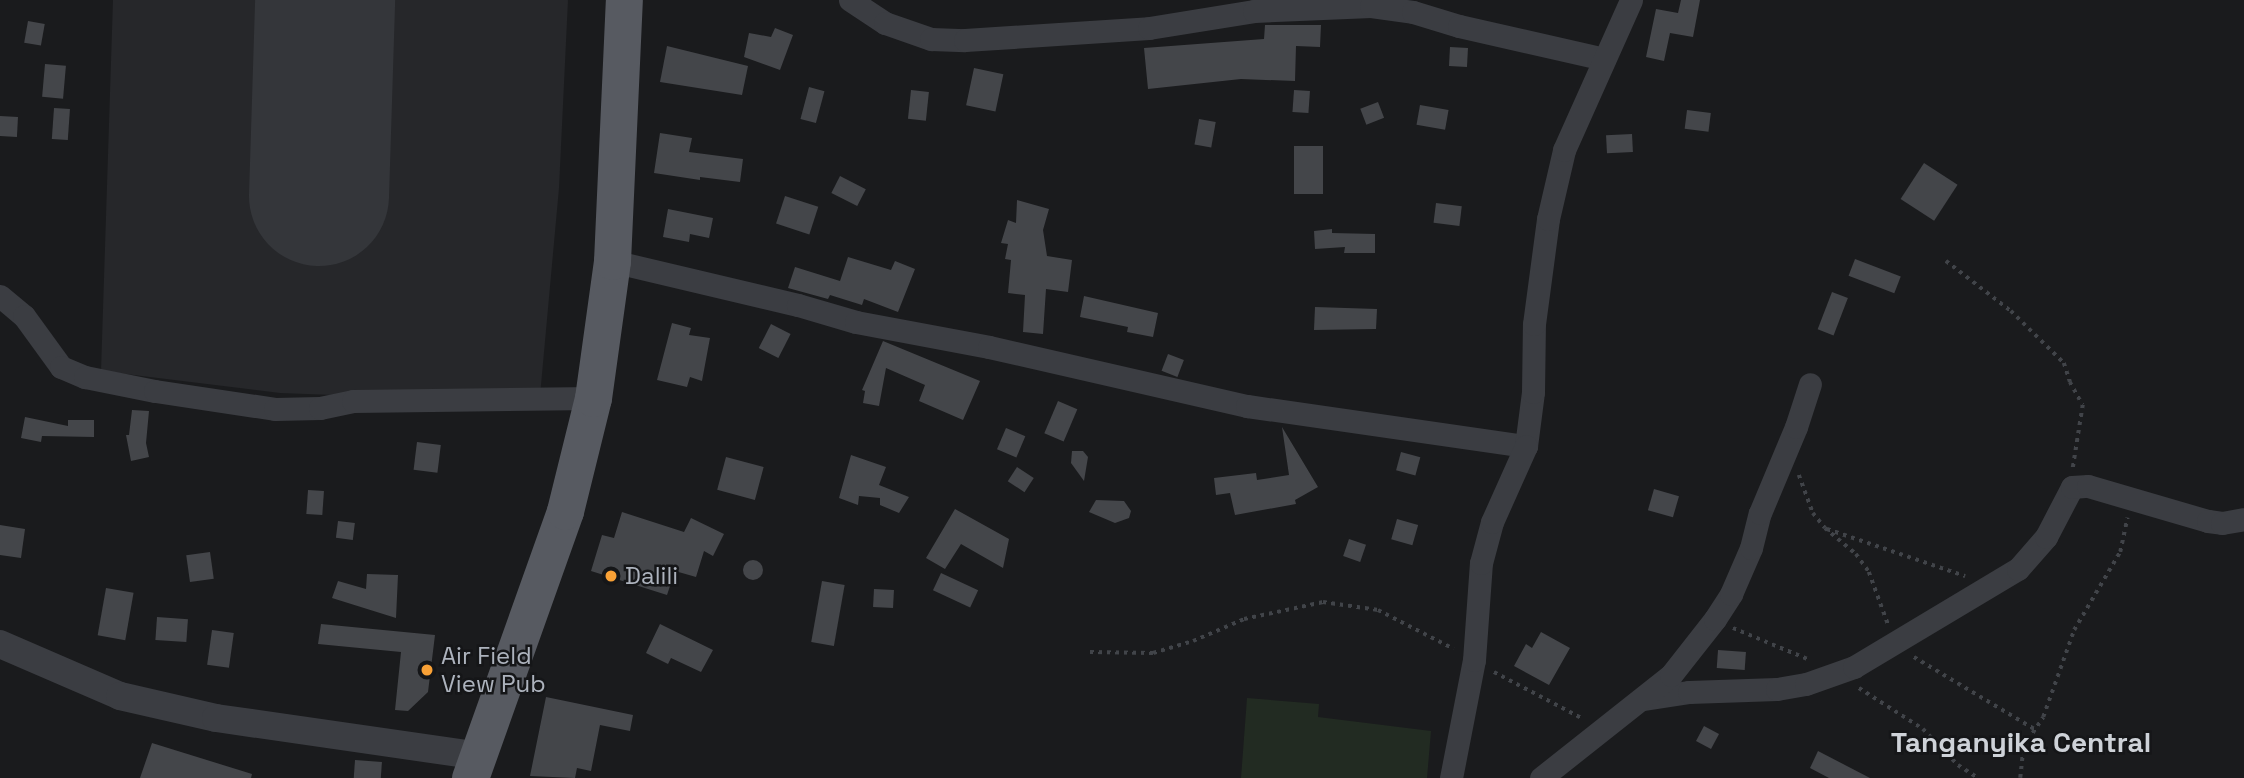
<!DOCTYPE html>
<style>
body{margin:0}
#map{position:relative;width:2244px;height:778px;overflow:hidden;background:#1a1b1d;font-family:"Space Grotesk",sans-serif}
div>[style]{position:absolute}
[style*='--x']{left:calc(var(--x)*1px);top:calc(var(--y)*1px);width:calc(var(--w)*1px);rotate:calc(var(--a)*1deg)}
.built>*{inset:0;background:#26272a}
.green>*{inset:0;background:#222b22}
.runway>*{height:140px;margin:-70px;padding:0 70px;transform-origin:70px;border-radius:70px;background:#34363a}
.building>*{inset:0;background:#44464a;transform-origin:0 0}
.round{border-radius:50%}
.path>*{height:3.5px;margin-top:-1.75px;transform-origin:0;background:repeating-linear-gradient(90deg,#414449 0 3.5px,transparent 0 8.5px)}
.minor>*{height:23px;margin:-11.5px;padding:0 11.5px;transform-origin:11.5px;border-radius:11.5px;background:#3b3d42}
.tertiary>*{height:28px;margin:-14px;padding:0 14px;transform-origin:14px;border-radius:14px;background:#3b3d42}
.primary>*{height:37px;margin:-18.5px;padding:0 18.5px;transform-origin:18.5px;border-radius:18.5px;background:#575a61}
.dots>*{width:19px;height:19px;translate:-50% -50%;box-sizing:border-box;border:4px solid #151618;border-radius:50%}
span{translate:-50% -50%;white-space:nowrap;text-align:center;line-height:1.15;-webkit-text-stroke:5px #151618;paint-order:stroke}
.poi-label{font-size:24px;color:#adb3bd}
.left{translate:0 -50%;text-align:left}
.quarter-label{font-size:28px;color:#ced2d8;font-weight:700}
</style>
<div id="map">
<div class="built">
<div style="clip-path:polygon(113px 0,568px 0,559px 188px,540px 396px,413px 398px,280px 393px,101px 371px)"></div>
</div>
<div class="green">
<div style="clip-path:polygon(1247px 698px,1319px 704px,1318px 717px,1431px 731px,1427px 778px,1241px 778px)"></div>
</div>
<div class="runway">
<div style="--x:319;--y:196;--w:196;--a:-88.2"></div>
</div>
<div class="building">
<div style="clip-path:polygon(1681px 0,1700px 0,1693px 37px,1670px 33px,1664px 61px,1646px 57px,1656px 9px,1678px 13px)"></div>
<div style="left:28px;top:21px;width:17px;height:22px;rotate:10deg"></div>
<div style="clip-path:polygon(1265px 25px,1321px 25px,1320px 47px,1296px 46px,1295px 81px,1241px 79px,1148px 89px,1144px 48px,1264px 39px)"></div>
<div style="clip-path:polygon(775px 28px,793px 35px,780px 70px,744px 57px,749px 33px,771px 37px)"></div>
<div style="clip-path:polygon(667px 46px,748px 66px,742px 95px,660px 82px)"></div>
<div style="left:1450px;top:47px;width:18px;height:19px;rotate:3deg"></div>
<div style="left:45px;top:64px;width:21px;height:33px;rotate:5deg"></div>
<div style="left:974px;top:68px;width:30px;height:38px;rotate:12deg"></div>
<div style="left:809px;top:87px;width:16px;height:33px;rotate:15deg"></div>
<div style="left:911px;top:90px;width:18px;height:29px;rotate:6deg"></div>
<div style="left:1294px;top:90px;width:16px;height:22px;rotate:4deg"></div>
<div style="left:1378px;top:102px;width:17px;height:19px;rotate:69deg"></div>
<div style="left:1420px;top:105px;width:29px;height:20px;rotate:10deg"></div>
<div style="left:54px;top:108px;width:16px;height:31px;rotate:4deg"></div>
<div style="left:1687px;top:110px;width:24px;height:19px;rotate:7deg"></div>
<div style="left:0;top:116px;width:18px;height:20px;rotate:3deg"></div>
<div style="left:1199px;top:119px;width:17px;height:26px;rotate:10deg"></div>
<div style="clip-path:polygon(660px 133px,692px 138px,689px 152px,743px 159px,740px 182px,700px 177px,700px 180px,654px 173px)"></div>
<div style="left:1632px;top:134px;width:18px;height:26px;rotate:87deg"></div>
<div style="left:1294px;top:146px;width:29px;height:48px"></div>
<div style="left:1924px;top:163px;width:40px;height:43px;rotate:33deg"></div>
<div style="left:840px;top:176px;width:29px;height:19px;rotate:27deg"></div>
<div style="left:785px;top:196px;width:35px;height:29px;rotate:18deg"></div>
<div style="clip-path:polygon(1017px 200px,1049px 209px,1043px 230px,1047px 256px,1072px 260px,1068px 292px,1046px 289px,1043px 334px,1023px 332px,1025px 295px,1008px 293px,1011px 260px,1005px 259px,1008px 244px,1001px 243px,1008px 220px,1016px 223px)"></div>
<div style="left:1436px;top:203px;width:26px;height:20px;rotate:7deg"></div>
<div style="clip-path:polygon(668px 209px,713px 218px,709px 238px,690px 234px,689px 242px,663px 237px)"></div>
<div style="clip-path:polygon(1332px 229px,1332px 233px,1375px 234px,1375px 253px,1344px 253px,1345px 247px,1315px 249px,1314px 231px)"></div>
<div style="clip-path:polygon(848px 257px,891px 270px,895px 261px,915px 269px,898px 312px,864px 299px,862px 305px,830px 295px,828px 299px,788px 288px,795px 267px,840px 281px)"></div>
<div style="left:1855px;top:259px;width:49px;height:18px;rotate:21deg"></div>
<div style="left:1832px;top:292px;width:17px;height:40px;rotate:21deg"></div>
<div style="clip-path:polygon(1084px 296px,1158px 313px,1153px 337px,1127px 332px,1128px 327px,1080px 317px)"></div>
<div style="clip-path:polygon(1315px 307px,1377px 309px,1376px 329px,1314px 330px)"></div>
<div style="clip-path:polygon(672px 323px,691px 328px,689px 335px,710px 338px,702px 381px,690px 377px,687px 387px,657px 380px)"></div>
<div style="left:771px;top:324px;width:22px;height:27px;rotate:27deg"></div>
<div style="clip-path:polygon(883px 341px,980px 381px,963px 420px,919px 401px,925px 385px,886px 368px,879px 406px,863px 403px,865px 391px,862px 390px)"></div>
<div style="left:1168px;top:354px;width:17px;height:18px;rotate:21deg"></div>
<div style="left:1058px;top:401px;width:21px;height:35px;rotate:23deg"></div>
<div style="clip-path:polygon(132px 410px,149px 411px,146px 443px,149px 457px,131px 461px,126px 435px,129px 435px)"></div>
<div style="clip-path:polygon(25px 417px,68px 426px,68px 420px,94px 420px,94px 437px,42px 436px,41px 442px,21px 438px)"></div>
<div style="clip-path:polygon(1282px 427px,1318px 487px,1295px 500px,1296px 504px,1235px 515px,1230px 493px,1216px 495px,1214px 478px,1256px 473px,1257px 480px,1289px 475px)"></div>
<div style="left:1006px;top:428px;width:21px;height:23px;rotate:23deg"></div>
<div style="left:417px;top:442px;width:24px;height:28px;rotate:7deg"></div>
<div style="clip-path:polygon(1072px 451px,1083px 451px,1088px 457px,1084px 481px,1071px 463px)"></div>
<div style="left:1401px;top:452px;width:20px;height:19px;rotate:15deg"></div>
<div style="clip-path:polygon(851px 455px,886px 467px,879px 485px,909px 497px,899px 513px,880px 505px,880px 498px,859px 496px,858px 505px,839px 498px)"></div>
<div style="left:726px;top:457px;width:39px;height:34px;rotate:15deg"></div>
<div style="left:1017px;top:467px;width:20px;height:17px;rotate:33deg"></div>
<div style="left:1654px;top:489px;width:26px;height:22px;rotate:16deg"></div>
<div style="left:308px;top:490px;width:16px;height:24px;rotate:4deg"></div>
<div style="clip-path:polygon(1096px 500px,1124px 501px,1131px 511px,1129px 518px,1115px 523px,1089px 512px)"></div>
<div style="clip-path:polygon(955px 509px,1009px 539px,1003px 568px,961px 544px,945px 569px,926px 558px)"></div>
<div style="clip-path:polygon(622px 512px,684px 532px,691px 518px,724px 534px,713px 556px,704px 551px,696px 577px,675px 571px,667px 595px,591px 571px,602px 535px,614px 538px)"></div>
<div style="left:1397px;top:519px;width:22px;height:21px;rotate:16deg"></div>
<div style="left:338px;top:521px;width:17px;height:17px;rotate:7deg"></div>
<div style="clip-path:polygon(0 525px,25px 529px,21px 558px,0 555px)"></div>
<div style="left:1349px;top:539px;width:18px;height:18px;rotate:19deg"></div>
<div style="left:210px;top:552px;width:27px;height:24px;rotate:82deg"></div>
<div class="round" style="left:743px;top:560px;width:20px;height:20px"></div>
<div style="left:941px;top:573px;width:41px;height:19px;rotate:25deg"></div>
<div style="clip-path:polygon(367px 574px,398px 575px,396px 618px,332px 598px,338px 581px,366px 589px)"></div>
<div style="left:822px;top:581px;width:23px;height:62px;rotate:10deg"></div>
<div style="left:106px;top:588px;width:28px;height:48px;rotate:10deg"></div>
<div style="left:874px;top:589px;width:20px;height:18px;rotate:3deg"></div>
<div style="left:157px;top:617px;width:31px;height:23px;rotate:4deg"></div>
<div style="clip-path:polygon(321px 624px,435px 635px,428px 692px,408px 711px,395px 710px,401px 652px,318px 644px)"></div>
<div style="clip-path:polygon(660px 624px,713px 650px,701px 672px,671px 658px,668px 664px,646px 653px)"></div>
<div style="left:212px;top:630px;width:22px;height:35px;rotate:8deg"></div>
<div style="clip-path:polygon(1541px 632px,1570px 648px,1549px 685px,1514px 666px,1526px 644px,1532px 648px)"></div>
<div style="left:1718px;top:650px;width:28px;height:18px;rotate:4deg"></div>
<div style="clip-path:polygon(546px 697px,633px 715px,630px 731px,600px 725px,591px 771px,577px 768px,575px 778px,530px 776px)"></div>
<div style="left:1704px;top:726px;width:17px;height:17px;rotate:28deg"></div>
<div style="clip-path:polygon(152px 743px,252px 774px,251px 778px,140px 778px)"></div>
<div style="clip-path:polygon(1818px 751px,1870px 778px,1829px 778px,1810px 768px)"></div>
<div style="left:355px;top:760px;width:27px;height:18px;rotate:4deg"></div>
</div>
<div class="path">
<div style="--x:1946;--y:261;--w:82;--a:37.6"></div>
<div style="--x:2011;--y:311;--w:74;--a:44.5"></div>
<div style="--x:2064;--y:363;--w:20;--a:72"></div>
<div style="--x:2070;--y:382;--w:26;--a:61"></div>
<div style="--x:2083;--y:405;--w:64;--a:99"></div>
<div style="--x:1799;--y:475;--w:40;--a:69.8"></div>
<div style="--x:1813;--y:513;--w:19;--a:51"></div>
<div style="--x:1825;--y:528;--w:40;--a:40"></div>
<div style="--x:1856;--y:554;--w:22;--a:54"></div>
<div style="--x:1869;--y:572;--w:55;--a:69.9"></div>
<div style="--x:1827;--y:529;--w:146;--a:18.8"></div>
<div style="--x:1733;--y:628;--w:83;--a:22.6"></div>
<div style="--x:1090;--y:652;--w:63;--a:0.9"></div>
<div style="--x:1153;--y:653;--w:42;--a:-16.7"></div>
<div style="--x:1193;--y:641;--w:56;--a:-23.3"></div>
<div style="--x:1244;--y:619;--w:81;--a:-12.1"></div>
<div style="--x:1323;--y:602;--w:56;--a:8.3"></div>
<div style="--x:1378;--y:610;--w:85;--a:27.2"></div>
<div style="--x:1914;--y:657;--w:142;--a:30.9"></div>
<div style="--x:1494;--y:672;--w:101;--a:27.8"></div>
<div style="--x:1859;--y:688;--w:76;--a:32.6"></div>
<div style="--x:1923;--y:729;--w:50;--a:45.8"></div>
<div style="--x:1958;--y:765;--w:24;--a:33"></div>
<div style="--x:2020;--y:778;--w:31;--a:-84"></div>
<div style="--x:2023;--y:747;--w:36;--a:-56"></div>
<div style="--x:2043;--y:717;--w:92;--a:-70.4"></div>
<div style="--x:2074;--y:630;--w:91;--a:-59.5"></div>
<div style="--x:2120;--y:552;--w:35;--a:-78"></div>
</div>
<div class="minor">
<div style="--x:850;--y:0;--w:42;--a:33.3"></div>
<div style="--x:885;--y:23;--w:49;--a:19.2"></div>
<div style="--x:931;--y:39;--w:34;--a:2"></div>
<div style="--x:965;--y:40;--w:184;--a:-3.7"></div>
<div style="--x:1149;--y:28;--w:106;--a:-9.2"></div>
<div style="--x:1254;--y:11;--w:117;--a:-2.4"></div>
<div style="--x:1371;--y:6;--w:42;--a:8.1"></div>
<div style="--x:1413;--y:12;--w:48;--a:16.9"></div>
<div style="--x:1459;--y:26;--w:149;--a:12.8"></div>
<div style="--x:612;--y:261;--w:191;--a:13.3"></div>
<div style="--x:798;--y:305;--w:60;--a:16.3"></div>
<div style="--x:856;--y:322;--w:135;--a:10.6"></div>
<div style="--x:989;--y:347;--w:265;--a:12.9"></div>
<div style="--x:1247;--y:406;--w:282;--a:8.2"></div>
<div style="--x:1526;--y:446;--w:54;--a:-82.6"></div>
<div style="--x:1533;--y:392;--w:68;--a:-89.2"></div>
<div style="--x:1534;--y:324;--w:106;--a:-82.4"></div>
<div style="--x:1548;--y:219;--w:71;--a:-76.9"></div>
<div style="--x:1564;--y:150;--w:164;--a:-65.9"></div>
<div style="--x:0;--y:296;--w:31;--a:40"></div>
<div style="--x:24;--y:316;--w:63;--a:54"></div>
<div style="--x:61;--y:367;--w:26;--a:23"></div>
<div style="--x:85;--y:377;--w:71;--a:11.3"></div>
<div style="--x:155;--y:391;--w:121;--a:8.5"></div>
<div style="--x:275;--y:409;--w:45;--a:-1.3"></div>
<div style="--x:320;--y:408;--w:34;--a:-12"></div>
<div style="--x:353;--y:401;--w:240;--a:-0.7"></div>
<div style="--x:1644;--y:699;--w:46;--a:-8.8"></div>
<div style="--x:1689;--y:692;--w:88;--a:-2"></div>
<div style="--x:1777;--y:689;--w:29;--a:-10"></div>
<div style="--x:1806;--y:684;--w:51;--a:-19.5"></div>
<div style="--x:1854;--y:667;--w:191;--a:-30.9"></div>
<div style="--x:2018;--y:569;--w:43;--a:-48.8"></div>
<div style="--x:2046;--y:537;--w:56;--a:-62.5"></div>
<div style="--x:2072;--y:487;--w:16;--a:-4"></div>
<div style="--x:2088;--y:486;--w:125;--a:16.3"></div>
<div style="--x:2208;--y:521;--w:14;--a:8"></div>
<div style="--x:2222;--y:523;--w:22;--a:-10"></div>
<div style="--x:1451;--y:778;--w:120;--a:-79"></div>
<div style="--x:1474;--y:660;--w:97;--a:-85.9"></div>
<div style="--x:1481;--y:563;--w:42;--a:-75"></div>
<div style="--x:1492;--y:522;--w:83;--a:-65.9"></div>
<div style="--x:1541;--y:778;--w:166;--a:-38.4"></div>
<div style="--x:1671;--y:675;--w:71;--a:-51.8"></div>
<div style="--x:1715;--y:619;--w:30;--a:-57"></div>
<div style="--x:1731;--y:594;--w:50;--a:-66.5"></div>
<div style="--x:1751;--y:548;--w:36;--a:-76"></div>
<div style="--x:1760;--y:513;--w:93;--a:-67.3"></div>
<div style="--x:1796;--y:427;--w:45;--a:-72"></div>
</div>
<div class="tertiary">
<div style="--x:0;--y:644;--w:131;--a:23.4"></div>
<div style="--x:120;--y:696;--w:98;--a:12.9"></div>
<div style="--x:216;--y:718;--w:266;--a:8.2"></div>
</div>
<div class="primary">
<div style="--x:470;--y:778;--w:283;--a:-70.4"></div>
<div style="--x:565;--y:511;--w:116;--a:-76.1"></div>
<div style="--x:593;--y:398;--w:138;--a:-82.1"></div>
<div style="--x:612;--y:261;--w:261;--a:-87.4"></div>
</div>
<div class="dots">
<div style="left:611px;top:576px;background:#f9a136"></div>
<div style="left:427px;top:670px;background:#f9a136"></div>
</div>
<div class="poi-label">
<span class="left" style="left:625px;top:576px">Dalili</span>
<span class="left" style="left:441px;top:670px">Air Field<br>View Pub</span>
</div>
<div class="quarter-label">
<span style="left:2021px;top:742px">Tanganyika Central</span>
</div>
</div>
